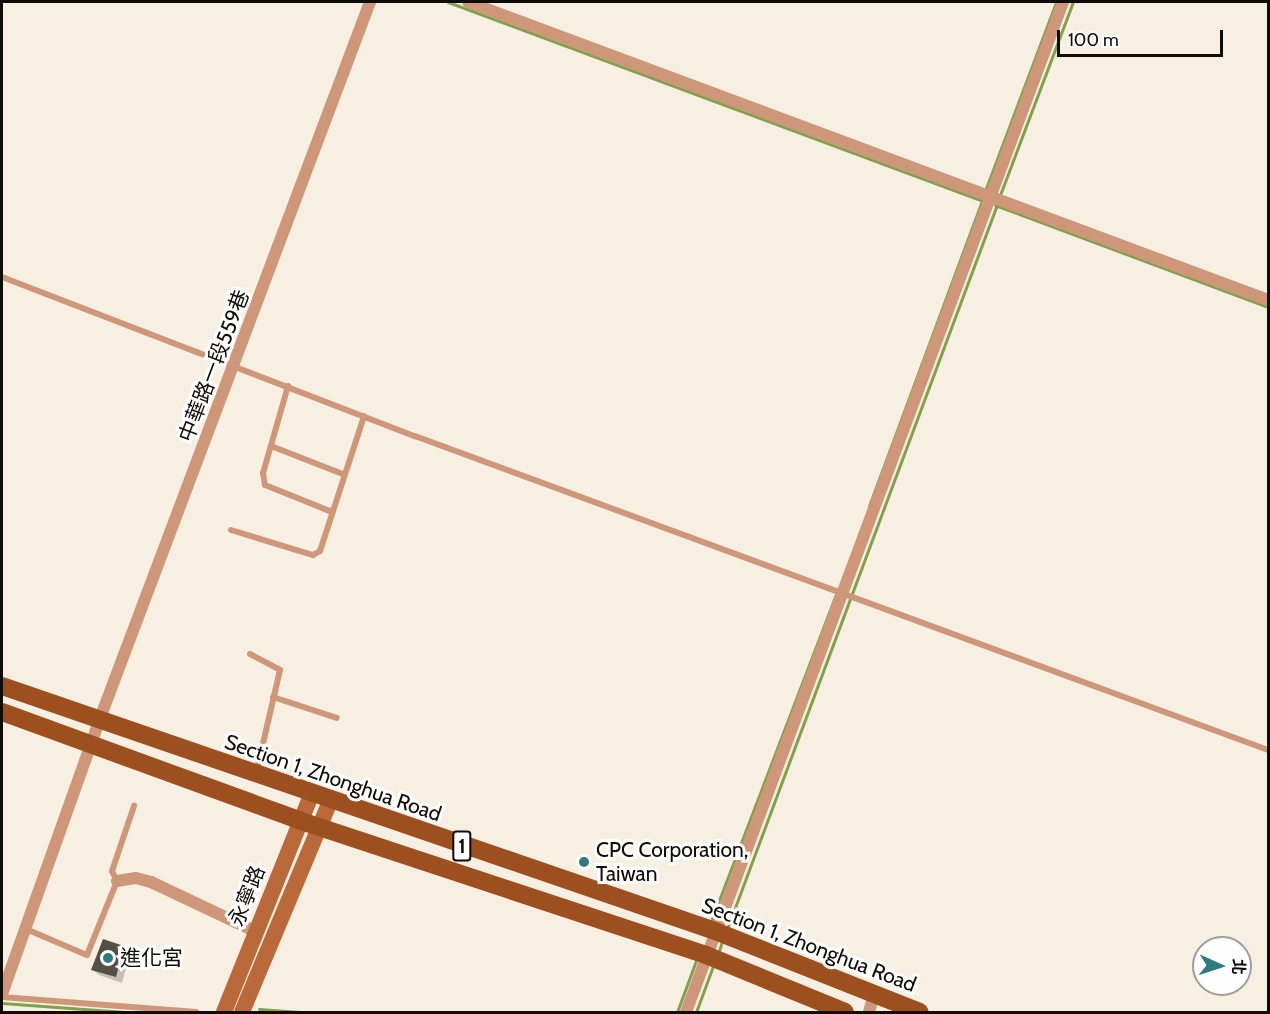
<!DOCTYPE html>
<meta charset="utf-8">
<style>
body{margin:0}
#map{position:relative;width:1270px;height:1014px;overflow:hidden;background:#f8efe3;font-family:Cabin,"Noto Sans TC",sans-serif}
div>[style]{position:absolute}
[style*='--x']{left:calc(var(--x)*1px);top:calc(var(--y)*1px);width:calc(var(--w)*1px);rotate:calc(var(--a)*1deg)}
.shadow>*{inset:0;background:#0003}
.stream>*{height:3px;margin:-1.5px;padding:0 1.5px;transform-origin:1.5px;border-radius:1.5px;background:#83a04d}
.building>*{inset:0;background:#525045}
.lane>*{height:6px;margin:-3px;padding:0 3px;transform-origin:3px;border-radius:3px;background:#cf977a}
.street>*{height:12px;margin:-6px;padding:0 6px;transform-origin:6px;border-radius:6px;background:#cf977a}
.secondary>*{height:16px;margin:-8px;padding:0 8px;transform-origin:8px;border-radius:8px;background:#ba693b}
.primary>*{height:18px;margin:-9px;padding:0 9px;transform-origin:9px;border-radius:9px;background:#9d4f1f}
.dots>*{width:16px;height:16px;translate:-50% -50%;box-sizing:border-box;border:3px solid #fefefe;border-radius:50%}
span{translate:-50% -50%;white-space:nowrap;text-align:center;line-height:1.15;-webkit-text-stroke:6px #fefefe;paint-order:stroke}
.shield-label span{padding:2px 4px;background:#fefefe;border:2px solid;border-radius:4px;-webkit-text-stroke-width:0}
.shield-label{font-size:20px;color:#0e0b08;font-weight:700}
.street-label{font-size:21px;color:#0e0b08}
.poi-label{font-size:21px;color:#0e0b08}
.left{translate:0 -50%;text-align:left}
.frame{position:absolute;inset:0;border:3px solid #0e0b08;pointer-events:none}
.north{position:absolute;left:1192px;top:936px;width:60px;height:60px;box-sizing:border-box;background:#fefefe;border:2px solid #9e9d9c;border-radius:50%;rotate:93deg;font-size:16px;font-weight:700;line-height:24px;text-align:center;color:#0e0b08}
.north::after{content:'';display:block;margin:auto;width:21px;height:27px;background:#30797f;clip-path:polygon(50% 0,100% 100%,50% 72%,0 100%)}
.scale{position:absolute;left:1057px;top:30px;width:166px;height:27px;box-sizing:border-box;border:3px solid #0e0b08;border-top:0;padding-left:8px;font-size:18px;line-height:21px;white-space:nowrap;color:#0e0b08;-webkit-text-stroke:4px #fefefe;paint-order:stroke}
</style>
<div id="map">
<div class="shadow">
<div style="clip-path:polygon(124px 948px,130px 954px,122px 983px,99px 975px,92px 969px)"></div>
</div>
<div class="stream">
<div style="--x:448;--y:2;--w:571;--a:20.4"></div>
<div style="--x:985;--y:191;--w:202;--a:-69.4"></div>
<div style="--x:1000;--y:195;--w:206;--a:-69.3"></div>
<div style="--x:995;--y:205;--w:291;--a:20.5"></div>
<div style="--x:869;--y:506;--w:329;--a:-69.7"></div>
<div style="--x:710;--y:924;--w:353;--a:-69.1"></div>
<div style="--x:727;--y:929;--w:776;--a:-69.56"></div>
<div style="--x:718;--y:954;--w:14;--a:-73"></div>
<div style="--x:2;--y:1003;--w:123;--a:4.2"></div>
<div style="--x:259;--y:1009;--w:41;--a:4.2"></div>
<div style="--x:677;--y:1012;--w:58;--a:-69.7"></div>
<div style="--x:696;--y:1012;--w:49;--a:-69.7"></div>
</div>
<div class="building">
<div style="clip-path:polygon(103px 939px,124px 946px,116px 977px,91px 970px)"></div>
</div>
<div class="lane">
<div style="--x:2;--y:277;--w:443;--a:21.1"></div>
<div style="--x:415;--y:436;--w:909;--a:20.21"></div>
<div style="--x:288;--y:386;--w:91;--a:106"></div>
<div style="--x:263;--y:473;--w:12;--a:81"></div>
<div style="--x:265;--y:485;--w:72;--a:21.9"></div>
<div style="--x:271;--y:446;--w:79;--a:21.4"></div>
<div style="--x:231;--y:530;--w:86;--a:17"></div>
<div style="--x:313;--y:555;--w:8;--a:-30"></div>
<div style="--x:320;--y:551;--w:142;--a:-71.9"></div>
<div style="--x:250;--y:654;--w:34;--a:28"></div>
<div style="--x:280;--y:670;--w:103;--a:103"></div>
<div style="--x:273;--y:697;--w:67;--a:18.2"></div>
<div style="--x:26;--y:929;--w:66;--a:23.1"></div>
<div style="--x:87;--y:955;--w:80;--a:-67.9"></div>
<div style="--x:117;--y:881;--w:11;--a:-117"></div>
<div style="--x:112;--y:871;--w:69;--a:-71.3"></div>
<div style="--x:2;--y:997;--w:195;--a:4.4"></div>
</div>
<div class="street">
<div style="--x:468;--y:2;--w:854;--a:20.43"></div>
<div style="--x:117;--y:881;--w:19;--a:-9"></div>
<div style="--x:136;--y:878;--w:16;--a:15"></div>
<div style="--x:151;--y:882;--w:117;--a:25.3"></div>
<div style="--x:2;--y:994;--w:290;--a:-70.4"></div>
<div style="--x:99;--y:721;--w:768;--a:-69.35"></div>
<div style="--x:686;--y:1012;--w:1078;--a:-69.53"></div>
<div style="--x:869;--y:1012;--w:20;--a:-75"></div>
</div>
<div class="secondary">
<div style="--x:224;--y:1012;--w:233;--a:-68.1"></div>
<div style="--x:242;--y:1012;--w:228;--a:-67.3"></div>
</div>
<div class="primary">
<div style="--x:2;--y:686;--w:754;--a:18.96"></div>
<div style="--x:715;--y:931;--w:220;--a:21.6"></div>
<div style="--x:2;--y:712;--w:318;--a:20"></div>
<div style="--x:301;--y:821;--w:427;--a:18.3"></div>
<div style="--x:706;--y:955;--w:150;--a:22.3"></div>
</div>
<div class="dots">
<div style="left:584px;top:862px;background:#30797f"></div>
<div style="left:108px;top:958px;background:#30797f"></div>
</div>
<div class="shield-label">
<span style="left:462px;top:846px">1</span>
</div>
<div class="street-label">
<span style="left:214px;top:366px;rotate:-69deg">中華路一段559巷</span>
<span style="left:333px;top:778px;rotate:19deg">Section 1, Zhonghua Road</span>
<span style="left:247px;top:896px;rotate:-68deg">永寧路</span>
<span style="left:809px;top:945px;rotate:21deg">Section 1, Zhonghua Road</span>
</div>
<div class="poi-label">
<span class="left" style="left:596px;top:862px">CPC Corporation,<br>Taiwan</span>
<span class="left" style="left:120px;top:958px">進化宮</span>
</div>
<div class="frame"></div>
<div class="north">北</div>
<div class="scale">100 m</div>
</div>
